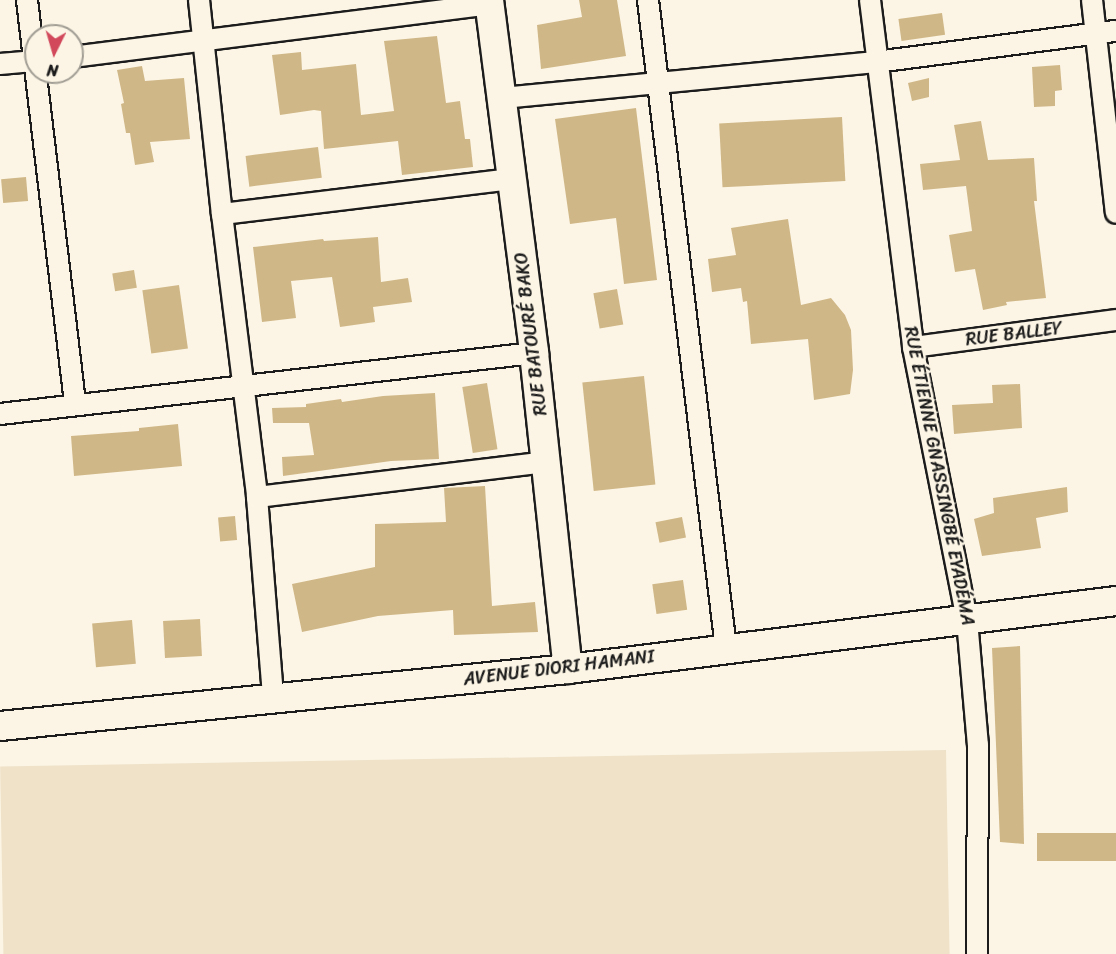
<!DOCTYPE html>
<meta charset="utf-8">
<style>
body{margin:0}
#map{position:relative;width:1116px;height:954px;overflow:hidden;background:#fcf5e5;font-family:Sriracha,sans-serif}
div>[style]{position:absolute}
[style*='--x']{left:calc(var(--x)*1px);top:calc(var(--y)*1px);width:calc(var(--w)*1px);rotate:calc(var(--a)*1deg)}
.built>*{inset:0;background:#efe2c9;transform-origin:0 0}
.building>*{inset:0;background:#d0b787;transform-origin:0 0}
.roads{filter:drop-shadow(2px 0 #1c1c1c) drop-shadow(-2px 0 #1c1c1c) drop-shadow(0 2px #1c1c1c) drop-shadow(0 -2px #1c1c1c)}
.minor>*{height:20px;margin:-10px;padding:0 10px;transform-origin:10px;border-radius:10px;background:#fcf5e5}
.secondary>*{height:28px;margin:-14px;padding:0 14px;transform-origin:14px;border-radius:14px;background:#fcf5e5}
span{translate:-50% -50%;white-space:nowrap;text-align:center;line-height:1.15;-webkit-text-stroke:5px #fcf5e5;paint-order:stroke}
.street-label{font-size:18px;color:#1c1c1c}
.north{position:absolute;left:24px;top:24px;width:60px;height:60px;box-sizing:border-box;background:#fcf5e5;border:2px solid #a29e95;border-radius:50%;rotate:185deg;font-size:16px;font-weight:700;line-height:24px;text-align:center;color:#1c1c1c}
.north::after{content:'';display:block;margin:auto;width:21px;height:27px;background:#d1495b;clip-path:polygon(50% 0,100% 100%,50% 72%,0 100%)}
</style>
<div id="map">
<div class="built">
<div style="left:946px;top:750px;width:204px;height:946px;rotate:89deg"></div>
</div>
<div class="building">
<div style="clip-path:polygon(579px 0,617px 0,626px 56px,541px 69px,537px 25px,582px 17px)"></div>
<div style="left:942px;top:13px;width:22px;height:44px;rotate:82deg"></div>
<div style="clip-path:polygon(437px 36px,446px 103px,460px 101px,465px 139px,470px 139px,473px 167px,402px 175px,398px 141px,324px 149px,321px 111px,314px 110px,280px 115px,272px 55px,301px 52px,302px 70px,356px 64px,361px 115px,394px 111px,384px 41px)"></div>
<div style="clip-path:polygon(1060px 65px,1062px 90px,1055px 91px,1055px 106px,1034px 107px,1032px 67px)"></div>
<div style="clip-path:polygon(142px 66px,145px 81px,184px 78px,190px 139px,150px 142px,154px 162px,135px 165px,130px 133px,126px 133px,121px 104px,124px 103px,117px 70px)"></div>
<div style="clip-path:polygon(929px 78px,929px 97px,912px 101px,908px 83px)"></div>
<div style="clip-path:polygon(636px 108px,657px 280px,624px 284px,616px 218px,570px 224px,555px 119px)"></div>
<div style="left:842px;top:117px;width:64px;height:123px;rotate:87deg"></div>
<div style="clip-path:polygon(981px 121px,988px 160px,1034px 158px,1037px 201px,1034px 201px,1046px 298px,1006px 302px,1007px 305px,983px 310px,975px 269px,955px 272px,949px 235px,972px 231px,966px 186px,923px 190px,920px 164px,960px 160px,954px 125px)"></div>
<div style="left:318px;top:147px;width:31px;height:73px;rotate:83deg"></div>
<div style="left:26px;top:177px;width:24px;height:25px;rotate:85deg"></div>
<div style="clip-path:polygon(788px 219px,801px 305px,831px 298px,845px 315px,851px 330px,853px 370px,850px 394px,814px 400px,808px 339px,751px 344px,747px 301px,743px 302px,741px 288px,712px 292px,708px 259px,736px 255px,731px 228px)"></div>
<div style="clip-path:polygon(378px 237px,381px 282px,408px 278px,412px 302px,373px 307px,375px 322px,340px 327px,332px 277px,291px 281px,296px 318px,262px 322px,253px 247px,323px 239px,324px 241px)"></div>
<div style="left:134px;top:270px;width:18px;height:22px;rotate:81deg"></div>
<div style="left:179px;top:285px;width:64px;height:37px;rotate:82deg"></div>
<div style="left:617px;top:289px;width:36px;height:24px;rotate:80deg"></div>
<div style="left:644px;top:376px;width:109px;height:62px;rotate:84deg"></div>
<div style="left:487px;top:383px;width:67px;height:25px;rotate:81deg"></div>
<div style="clip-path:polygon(1020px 384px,1022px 428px,954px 434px,952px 405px,993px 403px,992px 385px)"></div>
<div style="clip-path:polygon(435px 393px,439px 459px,391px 461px,283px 476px,282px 457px,314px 455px,309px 423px,273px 423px,272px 408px,306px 407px,306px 404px,341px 399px,342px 402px,383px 396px)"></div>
<div style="clip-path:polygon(178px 424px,182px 466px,74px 476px,71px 436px,139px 431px,139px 428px)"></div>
<div style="clip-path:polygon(485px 486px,492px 606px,535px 602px,538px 632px,454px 635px,453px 610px,378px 616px,302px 632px,292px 584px,375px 567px,375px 524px,446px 522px,444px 488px)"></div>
<div style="clip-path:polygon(1067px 487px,1068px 512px,1036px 518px,1041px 548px,982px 556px,974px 519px,994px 513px,993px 498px)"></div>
<div style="left:235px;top:516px;width:24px;height:17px;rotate:85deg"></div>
<div style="left:682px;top:517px;width:21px;height:27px;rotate:79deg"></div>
<div style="left:683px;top:580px;width:30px;height:31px;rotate:82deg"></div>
<div style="left:200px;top:619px;width:37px;height:37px;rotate:87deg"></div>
<div style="left:132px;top:620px;width:44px;height:40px;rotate:85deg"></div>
<div style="clip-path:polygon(1020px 646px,1024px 844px,1000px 842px,992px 648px)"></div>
<div style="left:1116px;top:833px;width:28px;height:79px;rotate:90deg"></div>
</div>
<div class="roads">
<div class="minor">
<div style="--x:27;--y:0;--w:407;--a:83.2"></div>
<div style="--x:199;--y:0;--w:215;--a:83.9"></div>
<div style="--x:222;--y:214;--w:285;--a:82.9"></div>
<div style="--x:257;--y:497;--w:202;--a:85.4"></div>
<div style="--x:648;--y:0;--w:653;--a:83.14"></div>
<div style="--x:870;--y:0;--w:350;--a:82.9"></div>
<div style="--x:913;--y:347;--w:278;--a:78.8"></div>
<div style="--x:967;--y:620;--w:125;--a:85"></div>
<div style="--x:978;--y:745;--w:209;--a:90.3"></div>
<div style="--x:1092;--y:0;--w:214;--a:83.6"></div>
<div style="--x:72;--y:57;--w:420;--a:-7.2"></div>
<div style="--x:0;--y:64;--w:36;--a:-5"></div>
<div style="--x:502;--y:98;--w:376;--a:-5.5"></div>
<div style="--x:876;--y:62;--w:242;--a:-7.4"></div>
<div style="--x:222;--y:214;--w:292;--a:-6.9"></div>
<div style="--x:913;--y:347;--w:205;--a:-7.6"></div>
<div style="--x:0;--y:414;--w:537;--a:-6.52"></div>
<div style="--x:257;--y:497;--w:291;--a:-6.9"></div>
</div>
<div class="secondary">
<div style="--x:489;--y:0;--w:356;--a:82.7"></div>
<div style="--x:534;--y:353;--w:318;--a:83.9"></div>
<div style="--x:0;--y:726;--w:571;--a:-5.73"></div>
<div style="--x:568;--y:669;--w:552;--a:-7.07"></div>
</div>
</div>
<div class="street-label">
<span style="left:531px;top:334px;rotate:-97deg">RUE BATOURÉ BAKO</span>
<span style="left:1014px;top:334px;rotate:-7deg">RUE BALLEY</span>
<span style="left:939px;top:476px;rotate:79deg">RUE ÉTIENNE GNASSINGBÉ EYADÉMA</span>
<span style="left:559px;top:668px;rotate:-7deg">AVENUE DIORI HAMANI</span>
</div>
<div class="north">N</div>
</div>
